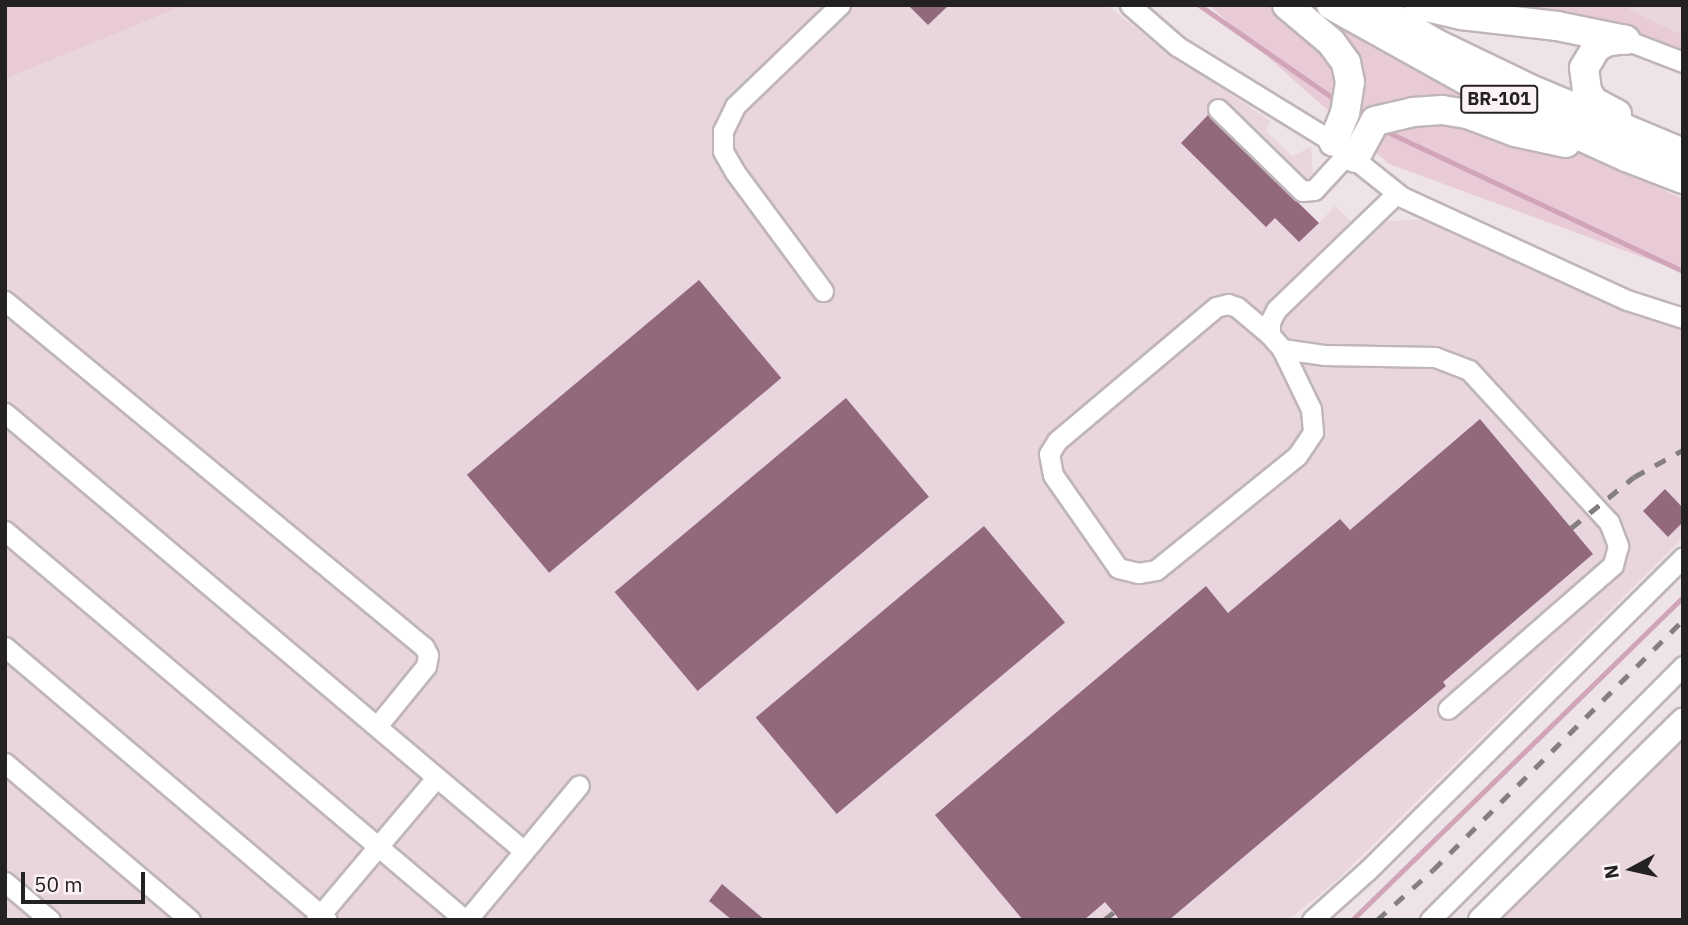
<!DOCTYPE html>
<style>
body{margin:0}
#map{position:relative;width:1688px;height:925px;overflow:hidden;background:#eee4e8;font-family:"IBM Plex Sans",sans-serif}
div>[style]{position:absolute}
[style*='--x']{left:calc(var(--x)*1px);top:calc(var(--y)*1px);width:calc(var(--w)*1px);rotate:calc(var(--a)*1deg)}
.built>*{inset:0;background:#e8d5dd}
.green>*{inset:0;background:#e8cbd7}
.stream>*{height:5px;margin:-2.5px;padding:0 2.5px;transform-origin:2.5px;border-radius:2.5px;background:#d1a4b8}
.building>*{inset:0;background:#92687c;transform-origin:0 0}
.roads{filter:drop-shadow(2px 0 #bfb5ba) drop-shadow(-2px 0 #bfb5ba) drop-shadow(0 2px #bfb5ba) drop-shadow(0 -2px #bfb5ba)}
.minor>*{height:19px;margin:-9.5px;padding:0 9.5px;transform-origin:9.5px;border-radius:9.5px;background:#fff}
.major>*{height:24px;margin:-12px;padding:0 12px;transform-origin:12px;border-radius:12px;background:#fff}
.highway>*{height:28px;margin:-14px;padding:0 14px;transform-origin:14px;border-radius:14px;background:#fff}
.rail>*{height:5px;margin-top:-2.5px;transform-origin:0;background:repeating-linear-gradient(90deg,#847e80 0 12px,transparent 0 24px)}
span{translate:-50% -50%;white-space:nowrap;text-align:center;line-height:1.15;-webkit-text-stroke:5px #fcf1f6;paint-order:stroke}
.shield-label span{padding:2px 5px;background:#fcf1f6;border:2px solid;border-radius:5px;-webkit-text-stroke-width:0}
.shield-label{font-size:18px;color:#242122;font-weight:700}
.frame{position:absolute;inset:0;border:7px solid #242122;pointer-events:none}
.north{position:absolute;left:1597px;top:834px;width:70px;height:70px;-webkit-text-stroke:5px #fcf1f6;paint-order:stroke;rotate:262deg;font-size:19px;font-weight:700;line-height:28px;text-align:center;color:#242122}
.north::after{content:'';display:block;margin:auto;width:24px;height:32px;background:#242122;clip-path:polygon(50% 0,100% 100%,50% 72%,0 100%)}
.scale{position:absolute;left:21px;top:872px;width:124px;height:32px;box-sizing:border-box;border:4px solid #242122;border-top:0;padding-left:9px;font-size:21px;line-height:24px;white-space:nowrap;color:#242122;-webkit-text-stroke:5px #fcf1f6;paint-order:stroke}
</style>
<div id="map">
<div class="built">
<div style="clip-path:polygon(185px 5px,1107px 5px,1155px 43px,1270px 121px,1266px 131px,1292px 156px,1311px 147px,1313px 174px,1294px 198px,1319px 223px,1335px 206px,1365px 234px,1377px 222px,1443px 218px,1683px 321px,1683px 538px,1335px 882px,1288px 920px,5px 920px,5px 79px)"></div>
<div style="clip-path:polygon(1632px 5px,1683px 5px,1683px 35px,1630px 10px)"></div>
<div style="clip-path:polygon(1683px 741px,1683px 920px,1494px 920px)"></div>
</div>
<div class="green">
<div style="clip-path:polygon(5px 5px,185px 5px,5px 79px)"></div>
<div style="clip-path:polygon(1209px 5px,1310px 5px,1370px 46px,1456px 93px,1683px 199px,1683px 272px,1389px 164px)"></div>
<div style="clip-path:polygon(1430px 5px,1632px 5px,1630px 10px,1683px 35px,1683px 57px)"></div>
</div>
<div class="stream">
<div style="--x:1199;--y:5;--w:168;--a:34.8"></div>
<div style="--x:1381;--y:129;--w:334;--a:25.2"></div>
<div style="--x:1352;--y:920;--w:462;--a:-44.3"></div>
</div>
<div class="building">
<div style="clip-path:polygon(908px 5px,949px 5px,928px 25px)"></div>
<div style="clip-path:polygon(1208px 115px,1319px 223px,1299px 242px,1275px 218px,1266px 227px,1181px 143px)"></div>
<div style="left:699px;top:280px;width:128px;height:303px;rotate:50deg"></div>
<div style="left:846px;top:398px;width:129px;height:302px;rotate:50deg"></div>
<div style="clip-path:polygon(1480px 419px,1593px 554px,1443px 682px,1446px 686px,1169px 920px,1120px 920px,1105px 902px,1084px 920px,1023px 920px,935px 815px,1206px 586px,1228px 613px,1340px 519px,1350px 530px)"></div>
<div style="clip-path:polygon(1665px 489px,1683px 508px,1683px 522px,1668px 537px,1643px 511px)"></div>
<div style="left:984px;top:526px;width:126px;height:298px;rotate:50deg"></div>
<div style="clip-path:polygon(722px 884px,765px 920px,732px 920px,709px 901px)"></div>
</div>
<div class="roads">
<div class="minor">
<div style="--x:1130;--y:5;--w:62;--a:41.1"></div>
<div style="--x:1177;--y:46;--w:183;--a:31.6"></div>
<div style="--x:1333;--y:142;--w:88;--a:38.6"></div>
<div style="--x:1402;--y:197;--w:247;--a:24.6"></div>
<div style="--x:1627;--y:300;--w:59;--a:17.8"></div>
<div style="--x:1626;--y:40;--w:61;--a:21.1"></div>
<div style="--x:1218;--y:109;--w:117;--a:44.3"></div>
<div style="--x:1302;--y:191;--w:12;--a:-5"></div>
<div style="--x:1314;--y:190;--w:50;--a:-47.4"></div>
<div style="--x:1397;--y:193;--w:168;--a:136"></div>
<div style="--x:1276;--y:310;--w:13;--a:117"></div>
<div style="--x:1270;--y:322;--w:13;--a:90"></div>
<div style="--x:1270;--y:335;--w:18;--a:49"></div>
<div style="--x:1282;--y:349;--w:42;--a:8.1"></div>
<div style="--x:1324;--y:355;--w:111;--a:1"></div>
<div style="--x:1435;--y:357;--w:36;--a:21"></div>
<div style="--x:1469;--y:370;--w:207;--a:47.4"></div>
<div style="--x:1609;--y:522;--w:26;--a:69"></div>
<div style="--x:1618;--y:546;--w:20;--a:105"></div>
<div style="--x:1613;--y:565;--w:219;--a:138.9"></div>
<div style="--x:823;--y:291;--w:148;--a:-126.5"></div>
<div style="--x:735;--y:172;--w:24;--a:-120"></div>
<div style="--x:723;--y:151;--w:20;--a:-90"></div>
<div style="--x:723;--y:131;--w:28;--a:-64"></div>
<div style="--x:735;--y:106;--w:146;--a:-43.9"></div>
<div style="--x:5;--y:301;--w:543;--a:39.55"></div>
<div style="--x:424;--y:647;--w:9;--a:63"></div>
<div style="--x:428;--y:655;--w:11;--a:100"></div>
<div style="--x:426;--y:666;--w:77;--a:129.2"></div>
<div style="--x:1270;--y:335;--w:43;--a:-139.7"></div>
<div style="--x:1237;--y:307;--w:9;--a:-162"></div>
<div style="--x:1228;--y:304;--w:12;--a:166"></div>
<div style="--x:1216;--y:307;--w:208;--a:139.9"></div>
<div style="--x:1057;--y:441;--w:15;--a:122"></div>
<div style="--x:1049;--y:454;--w:21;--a:79"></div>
<div style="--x:1053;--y:475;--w:113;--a:55"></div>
<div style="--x:1118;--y:568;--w:21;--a:14"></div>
<div style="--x:1138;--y:573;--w:18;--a:-9"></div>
<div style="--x:1156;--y:570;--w:181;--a:-39"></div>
<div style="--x:1297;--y:456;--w:29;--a:-56"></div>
<div style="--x:1313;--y:432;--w:23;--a:-95"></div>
<div style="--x:1311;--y:409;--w:67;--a:-115.8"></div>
<div style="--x:5;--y:413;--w:679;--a:40.16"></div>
<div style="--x:5;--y:531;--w:602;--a:40.22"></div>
<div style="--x:5;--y:647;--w:422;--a:40.3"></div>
<div style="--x:5;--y:763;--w:243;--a:40.3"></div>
<div style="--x:5;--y:882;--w:59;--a:40.2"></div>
<div style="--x:316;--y:920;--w:187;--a:-49.8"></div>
<div style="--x:467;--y:920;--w:175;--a:-50.3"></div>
<div style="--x:1312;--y:920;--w:75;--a:-41.8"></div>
<div style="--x:1368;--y:870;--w:444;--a:-44.8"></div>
<div style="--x:1430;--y:920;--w:359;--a:-45.1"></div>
</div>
<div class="major">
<div style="--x:1481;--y:920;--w:284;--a:-44.6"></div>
</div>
<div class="highway">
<div style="--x:1287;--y:5;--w:57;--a:40.1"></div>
<div style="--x:1331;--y:42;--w:26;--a:54"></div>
<div style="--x:1346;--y:63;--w:19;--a:78"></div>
<div style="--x:1350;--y:82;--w:31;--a:99"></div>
<div style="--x:1345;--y:113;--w:31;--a:112"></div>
<div style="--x:1331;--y:5;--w:199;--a:29.1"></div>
<div style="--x:1505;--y:102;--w:133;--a:24.4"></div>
<div style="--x:1626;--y:157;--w:61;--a:21.1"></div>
<div style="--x:1372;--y:5;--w:74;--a:31.1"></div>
<div style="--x:1435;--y:43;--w:113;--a:25.7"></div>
<div style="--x:1537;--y:92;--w:158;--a:22.7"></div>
<div style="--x:1418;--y:5;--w:44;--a:13.1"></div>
<div style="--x:1461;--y:15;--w:97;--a:6.5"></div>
<div style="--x:1557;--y:26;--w:70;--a:11.5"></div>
<div style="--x:1617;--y:114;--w:27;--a:-152"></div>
<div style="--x:1593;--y:101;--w:12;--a:-121"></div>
<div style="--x:1587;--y:91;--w:23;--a:-97"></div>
<div style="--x:1584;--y:68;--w:23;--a:-59"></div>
<div style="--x:1596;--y:48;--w:12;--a:-31"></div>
<div style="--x:1606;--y:42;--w:18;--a:-9"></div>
<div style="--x:1355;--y:158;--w:42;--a:-61.6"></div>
<div style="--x:1375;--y:121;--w:39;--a:-13"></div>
<div style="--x:1413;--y:112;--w:29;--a:-4"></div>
<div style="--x:1442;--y:110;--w:25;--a:9"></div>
<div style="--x:1467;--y:114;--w:51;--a:20.6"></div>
<div style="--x:1515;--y:132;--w:52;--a:12.2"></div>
</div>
</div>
<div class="rail">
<div style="--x:1571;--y:528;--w:81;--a:-39"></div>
<div style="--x:1634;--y:477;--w:56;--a:-28.9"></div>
<div style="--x:1104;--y:920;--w:13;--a:-39"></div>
<div style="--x:1377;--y:920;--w:75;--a:-41.8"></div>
<div style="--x:1433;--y:870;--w:354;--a:-45"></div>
</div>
<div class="shield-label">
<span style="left:1499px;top:99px">BR-101</span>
</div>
<div class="frame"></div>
<div class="north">N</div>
<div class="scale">50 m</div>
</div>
